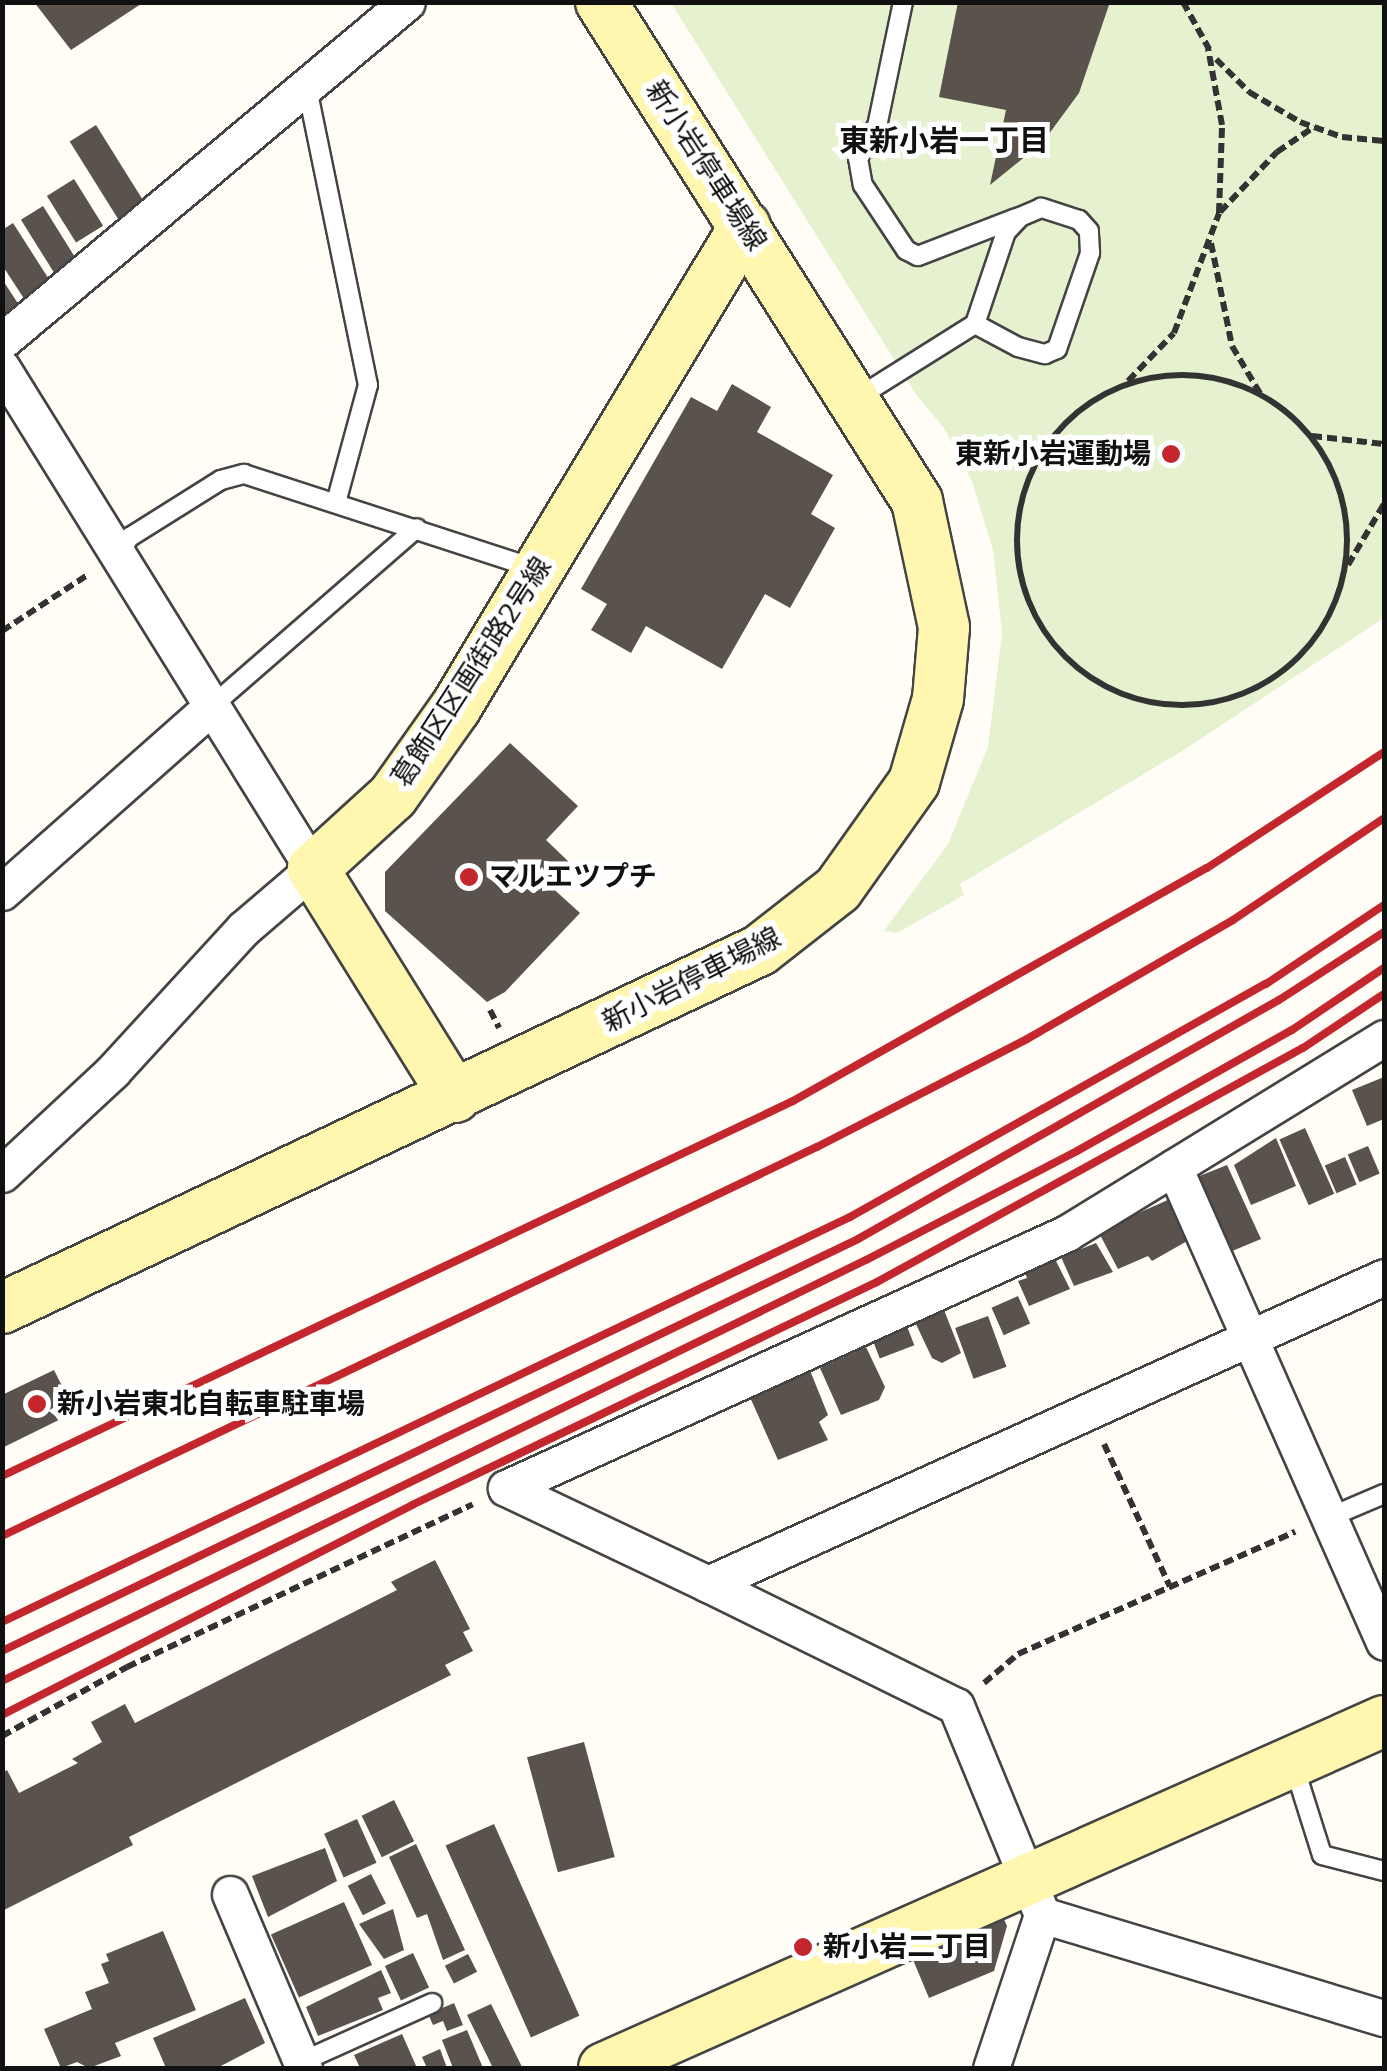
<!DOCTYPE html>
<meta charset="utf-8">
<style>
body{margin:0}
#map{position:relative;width:1387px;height:2071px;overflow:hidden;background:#fffdf5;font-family:Bitter,"Noto Sans JP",serif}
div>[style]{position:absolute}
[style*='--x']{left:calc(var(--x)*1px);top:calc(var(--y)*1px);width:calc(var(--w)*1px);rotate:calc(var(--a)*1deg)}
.pitch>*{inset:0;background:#e6f2cf}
.building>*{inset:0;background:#5a524d;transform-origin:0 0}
.path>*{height:6px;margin-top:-3px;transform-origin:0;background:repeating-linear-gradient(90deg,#333 0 10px,transparent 0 15px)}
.path>.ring{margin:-3px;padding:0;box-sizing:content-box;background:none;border:6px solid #333;border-radius:50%}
.roads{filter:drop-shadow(2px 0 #444) drop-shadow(-2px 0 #444) drop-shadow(0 2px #444) drop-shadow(0 -2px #444)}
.lane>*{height:18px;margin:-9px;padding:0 9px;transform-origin:9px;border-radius:9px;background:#fff}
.street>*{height:35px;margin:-17.5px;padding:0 17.5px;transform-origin:17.5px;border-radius:17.5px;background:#fff}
.secondary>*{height:50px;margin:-25px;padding:0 25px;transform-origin:25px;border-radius:25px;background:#fff6b0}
.rail>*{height:8px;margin:-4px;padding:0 4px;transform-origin:4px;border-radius:4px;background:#c4262e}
.dots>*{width:28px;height:28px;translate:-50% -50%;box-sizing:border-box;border:5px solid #fff;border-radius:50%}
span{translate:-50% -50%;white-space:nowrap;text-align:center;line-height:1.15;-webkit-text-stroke:10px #fff;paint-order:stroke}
.street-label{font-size:28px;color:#111}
.poi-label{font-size:28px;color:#111;font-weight:700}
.right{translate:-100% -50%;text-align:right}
.left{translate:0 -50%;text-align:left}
.neighbourhood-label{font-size:30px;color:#111;font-weight:700}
.frame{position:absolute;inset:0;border:5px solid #111;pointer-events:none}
</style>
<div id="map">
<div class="pitch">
<div style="clip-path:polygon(671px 3px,1384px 3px,1384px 618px,1182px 751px,960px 884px,964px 895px,897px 933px,884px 931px,948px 844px,988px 747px,1002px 633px,993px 550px,972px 481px,944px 428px,917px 396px)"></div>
</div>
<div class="building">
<div style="clip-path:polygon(34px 2px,144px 2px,71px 50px)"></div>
<div style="clip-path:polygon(958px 2px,1110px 2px,1079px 93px,1043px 142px,990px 185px,1006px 110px,939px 97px)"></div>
<div style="left:96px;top:125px;width:97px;height:31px;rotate:58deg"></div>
<div style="left:74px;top:179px;width:55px;height:32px;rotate:58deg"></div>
<div style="left:43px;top:206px;width:62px;height:26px;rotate:58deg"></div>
<div style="clip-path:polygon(13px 223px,52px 284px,25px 300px,2px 265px,2px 230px)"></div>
<div style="clip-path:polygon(2px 279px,19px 305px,2px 315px)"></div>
<div style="clip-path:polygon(732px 384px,771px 407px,757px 432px,833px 475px,811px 514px,835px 528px,790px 608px,765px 594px,722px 669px,646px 626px,631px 653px,591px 630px,607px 604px,581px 589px,691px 397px,717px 411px)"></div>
<div style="clip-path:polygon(510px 743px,578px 806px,546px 840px,569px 862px,547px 883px,580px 913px,505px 992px,487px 1002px,385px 911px,385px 872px)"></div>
<div style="clip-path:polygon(1384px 1077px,1384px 1119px,1367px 1126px,1352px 1090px)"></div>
<div style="left:1305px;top:1128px;width:72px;height:28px;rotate:66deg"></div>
<div style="clip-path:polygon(1276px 1138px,1296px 1186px,1251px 1205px,1234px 1165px)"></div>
<div style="left:1368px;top:1146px;width:30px;height:22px;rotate:67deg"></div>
<div style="left:1345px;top:1157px;width:30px;height:22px;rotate:67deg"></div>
<div style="clip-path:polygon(1227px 1165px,1261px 1239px,1225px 1254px,1197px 1177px)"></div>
<div style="clip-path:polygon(1170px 1199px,1189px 1240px,1152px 1261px,1148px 1256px,1118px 1269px,1098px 1231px)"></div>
<div style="clip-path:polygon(1096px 1243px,1113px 1272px,1074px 1286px,1061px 1257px)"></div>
<div style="clip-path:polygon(1054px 1257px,1070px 1289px,1029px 1306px,1018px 1281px,1027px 1278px,1024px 1269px)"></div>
<div style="left:1018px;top:1296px;width:30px;height:29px;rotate:66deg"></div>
<div style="clip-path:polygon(944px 1310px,961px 1353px,942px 1363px,932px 1358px,915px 1322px)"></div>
<div style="left:988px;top:1316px;width:54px;height:35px;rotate:70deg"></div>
<div style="left:905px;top:1321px;width:26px;height:37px;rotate:69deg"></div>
<div style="clip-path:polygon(866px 1347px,885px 1387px,879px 1400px,841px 1415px,820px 1368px)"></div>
<div style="clip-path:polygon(809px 1368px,828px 1415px,819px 1422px,828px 1440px,778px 1460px,749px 1395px)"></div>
<div style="clip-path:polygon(54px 1370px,75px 1412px,2px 1448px,2px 1395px)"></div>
<div style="clip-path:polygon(435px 1560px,470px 1629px,463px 1632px,473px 1651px,445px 1665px,451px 1675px,129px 1837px,133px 1845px,2px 1911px,2px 1773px,7px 1770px,19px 1793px,78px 1763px,72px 1759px,102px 1742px,91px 1722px,125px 1704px,135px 1723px,397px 1590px,391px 1582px)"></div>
<div style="left:584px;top:1742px;width:119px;height:59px;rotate:75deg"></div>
<div style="left:394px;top:1800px;width:46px;height:36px;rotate:64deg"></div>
<div style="left:357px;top:1819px;width:48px;height:36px;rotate:66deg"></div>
<div style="left:494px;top:1824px;width:210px;height:53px;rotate:66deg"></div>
<div style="clip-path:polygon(416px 1844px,465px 1950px,443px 1960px,427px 1914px,417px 1918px,389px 1857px)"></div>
<div style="clip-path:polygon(325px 1848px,337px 1881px,268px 1917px,252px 1876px)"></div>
<div style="left:371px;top:1874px;width:33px;height:26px;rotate:63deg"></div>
<div style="left:344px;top:1902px;width:69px;height:80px;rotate:66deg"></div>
<div style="clip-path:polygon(393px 1909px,404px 1950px,384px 1959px,359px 1924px)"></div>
<div style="clip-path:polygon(1003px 1917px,1007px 1926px,994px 1971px,929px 1998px,911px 1955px)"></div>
<div style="clip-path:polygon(163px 1931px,196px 2010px,115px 2043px,121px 2056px,89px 2068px,77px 2062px,61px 2068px,44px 2029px,92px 2009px,85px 1992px,109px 1983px,101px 1964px,109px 1961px,106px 1954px)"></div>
<div style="left:413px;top:1953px;width:38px;height:31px;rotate:65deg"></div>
<div style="left:468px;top:1954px;width:20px;height:26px;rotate:63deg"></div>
<div style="clip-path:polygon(381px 1970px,391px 1993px,378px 1998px,383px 2010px,318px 2036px,306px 2007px)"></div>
<div style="clip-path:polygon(245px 1998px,265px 2043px,217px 2068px,166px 2068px,153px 2038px)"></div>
<div style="clip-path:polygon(454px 2003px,463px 2025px,447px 2031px,443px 2021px,433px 2025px,428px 2014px)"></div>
<div style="clip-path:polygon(491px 2004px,522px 2067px,520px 2068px,493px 2068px,467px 2015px)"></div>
<div style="clip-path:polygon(467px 2030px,483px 2068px,453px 2068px,442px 2040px)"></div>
<div style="clip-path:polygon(402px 2034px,417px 2068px,360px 2068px,354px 2055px)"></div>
<div style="clip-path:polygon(440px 2049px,447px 2068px,427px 2068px,422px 2057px)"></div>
</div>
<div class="path">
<div style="--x:1183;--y:2;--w:54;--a:61"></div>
<div style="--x:1216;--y:59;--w:47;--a:45"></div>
<div style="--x:1249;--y:92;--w:59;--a:30.5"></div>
<div style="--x:1300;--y:122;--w:45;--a:19.7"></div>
<div style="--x:1342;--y:137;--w:42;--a:5.4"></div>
<div style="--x:1220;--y:212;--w:83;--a:-46.5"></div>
<div style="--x:1277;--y:152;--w:45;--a:-34"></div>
<div style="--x:1211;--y:243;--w:105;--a:78.5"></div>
<div style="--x:1232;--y:346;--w:57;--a:59.4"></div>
<div class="ring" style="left:1017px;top:375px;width:324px;height:324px"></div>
<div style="--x:1128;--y:381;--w:66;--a:-46.2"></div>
<div style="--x:1174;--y:333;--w:128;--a:-69.4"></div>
<div style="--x:1219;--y:213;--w:88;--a:-88"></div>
<div style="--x:1222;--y:125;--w:78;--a:-100.3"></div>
<div style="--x:1312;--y:436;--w:72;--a:6.3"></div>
<div style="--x:1348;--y:565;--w:71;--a:-59.5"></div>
<div style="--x:2;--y:631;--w:104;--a:-33.2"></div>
<div style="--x:490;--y:1010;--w:20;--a:63"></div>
<div style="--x:1104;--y:1444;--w:157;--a:65.2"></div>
<div style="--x:984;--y:1683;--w:45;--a:-40.5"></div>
<div style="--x:1018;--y:1654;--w:303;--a:-23.8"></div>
<div style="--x:2;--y:1736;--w:143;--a:-28.9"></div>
<div style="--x:127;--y:1667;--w:382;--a:-25.2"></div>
</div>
<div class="roads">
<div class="lane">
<div style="--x:903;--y:2;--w:127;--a:101.8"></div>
<div style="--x:877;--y:126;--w:37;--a:121"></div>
<div style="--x:858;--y:158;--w:27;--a:80"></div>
<div style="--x:863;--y:185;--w:78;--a:56.5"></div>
<div style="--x:906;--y:250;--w:13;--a:27"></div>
<div style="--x:918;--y:256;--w:105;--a:-21.2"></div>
<div style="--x:307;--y:88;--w:303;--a:78.4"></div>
<div style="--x:368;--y:385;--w:122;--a:105.2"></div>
<div style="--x:857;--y:398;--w:139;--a:-32.1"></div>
<div style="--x:975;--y:324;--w:49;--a:28.1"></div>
<div style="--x:1018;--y:347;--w:28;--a:15"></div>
<div style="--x:1045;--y:354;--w:13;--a:-23"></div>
<div style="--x:1057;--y:349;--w:102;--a:-71"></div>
<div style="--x:1090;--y:253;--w:22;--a:-93"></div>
<div style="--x:1089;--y:231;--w:15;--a:-132"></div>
<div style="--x:1079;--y:220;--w:40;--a:-162"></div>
<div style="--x:1041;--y:208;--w:23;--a:157"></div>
<div style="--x:1020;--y:217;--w:21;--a:133"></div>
<div style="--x:1006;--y:232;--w:97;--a:108.6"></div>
<div style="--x:116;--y:556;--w:24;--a:-54"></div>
<div style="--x:130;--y:537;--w:107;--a:-32.1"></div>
<div style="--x:221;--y:480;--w:24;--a:-15"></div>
<div style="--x:244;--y:474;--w:305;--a:18"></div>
<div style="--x:212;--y:706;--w:271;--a:-41"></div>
<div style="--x:1330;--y:1517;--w:59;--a:-23.1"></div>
<div style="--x:1293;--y:1763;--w:96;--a:72.5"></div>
<div style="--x:1322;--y:1855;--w:64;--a:14.5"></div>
<div style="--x:301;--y:2062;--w:144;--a:-24.2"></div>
</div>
<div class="street">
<div style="--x:2;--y:341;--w:528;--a:-39.93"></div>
<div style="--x:2;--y:368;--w:590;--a:58.17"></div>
<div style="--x:313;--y:869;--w:92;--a:139.4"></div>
<div style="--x:243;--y:929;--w:193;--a:132.5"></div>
<div style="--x:113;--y:1071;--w:151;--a:137.1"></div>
<div style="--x:2;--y:892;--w:281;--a:-41.5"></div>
<div style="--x:1174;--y:1167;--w:519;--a:66.15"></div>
<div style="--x:506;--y:1488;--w:616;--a:-24.44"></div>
<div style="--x:1067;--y:1233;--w:372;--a:-31.6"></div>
<div style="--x:506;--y:1488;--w:224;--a:25.4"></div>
<div style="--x:708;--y:1584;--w:742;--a:-24.42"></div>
<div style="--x:708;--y:1584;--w:276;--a:26.2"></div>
<div style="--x:956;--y:1706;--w:226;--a:67.6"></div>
<div style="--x:1042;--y:1915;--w:161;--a:108.4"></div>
<div style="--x:230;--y:1894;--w:189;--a:67"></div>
<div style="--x:1042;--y:1915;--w:357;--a:16.8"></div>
</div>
<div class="secondary">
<div style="--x:455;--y:1097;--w:269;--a:-121.9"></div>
<div style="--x:313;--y:869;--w:108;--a:-42.4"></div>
<div style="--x:393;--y:796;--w:109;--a:-54.7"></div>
<div style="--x:456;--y:707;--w:561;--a:-59"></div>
<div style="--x:2;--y:1308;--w:838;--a:-25.28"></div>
<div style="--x:760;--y:950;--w:99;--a:-38"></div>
<div style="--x:838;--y:889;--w:131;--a:-54.6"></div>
<div style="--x:914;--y:782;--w:86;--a:-73.9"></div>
<div style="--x:938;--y:699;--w:72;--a:-85.2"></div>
<div style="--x:944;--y:627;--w:129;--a:-102.1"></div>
<div style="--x:917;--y:501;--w:591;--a:-122.34"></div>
<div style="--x:604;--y:2068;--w:854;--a:-23.98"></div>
</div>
</div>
<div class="rail">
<div style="--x:2;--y:1476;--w:875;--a:-25.36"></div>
<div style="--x:793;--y:1101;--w:475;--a:-29.4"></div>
<div style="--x:1207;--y:868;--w:212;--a:-33.2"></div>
<div style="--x:2;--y:1536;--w:903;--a:-25.52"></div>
<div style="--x:817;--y:1147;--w:236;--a:-27.2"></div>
<div style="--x:1027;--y:1039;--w:238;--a:-30"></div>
<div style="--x:1233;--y:920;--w:182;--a:-34"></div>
<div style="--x:2;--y:1622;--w:940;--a:-25.53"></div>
<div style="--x:850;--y:1217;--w:477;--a:-29.3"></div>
<div style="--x:1266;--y:984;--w:142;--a:-33.8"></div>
<div style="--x:2;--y:1651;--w:950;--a:-25.7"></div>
<div style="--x:858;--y:1239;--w:484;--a:-29.6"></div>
<div style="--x:1279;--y:1000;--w:125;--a:-32.9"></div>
<div style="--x:2;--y:1681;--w:961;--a:-25.98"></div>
<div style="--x:866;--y:1260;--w:237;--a:-27.3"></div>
<div style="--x:1077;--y:1151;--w:247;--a:-29.4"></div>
<div style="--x:1292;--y:1030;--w:111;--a:-34"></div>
<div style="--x:2;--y:1715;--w:461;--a:-27.1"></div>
<div style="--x:412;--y:1505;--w:516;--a:-25.62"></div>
<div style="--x:877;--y:1282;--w:486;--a:-28.8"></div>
<div style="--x:1303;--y:1048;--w:97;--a:-33.7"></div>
</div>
<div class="dots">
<div style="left:1171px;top:454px;background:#c4262e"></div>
<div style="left:469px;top:877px;background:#c4262e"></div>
<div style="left:37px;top:1404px;background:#c4262e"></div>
<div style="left:803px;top:1947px;background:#c4262e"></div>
</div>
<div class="street-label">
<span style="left:706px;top:166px;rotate:57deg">新小岩停車場線</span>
<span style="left:472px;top:672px;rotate:-57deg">葛飾区区画街路2号線</span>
<span style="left:692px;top:980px;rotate:-27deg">新小岩停車場線</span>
</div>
<div class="poi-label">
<span class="right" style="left:1151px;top:454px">東新小岩運動場</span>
<span class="left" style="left:489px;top:877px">マルエツプチ</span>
<span class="left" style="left:57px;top:1404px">新小岩東北自転車駐車場</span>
<span class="left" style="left:823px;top:1947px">新小岩二丁目</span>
</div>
<div class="neighbourhood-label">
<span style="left:944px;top:141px">東新小岩一丁目</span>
</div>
<div class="frame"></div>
</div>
